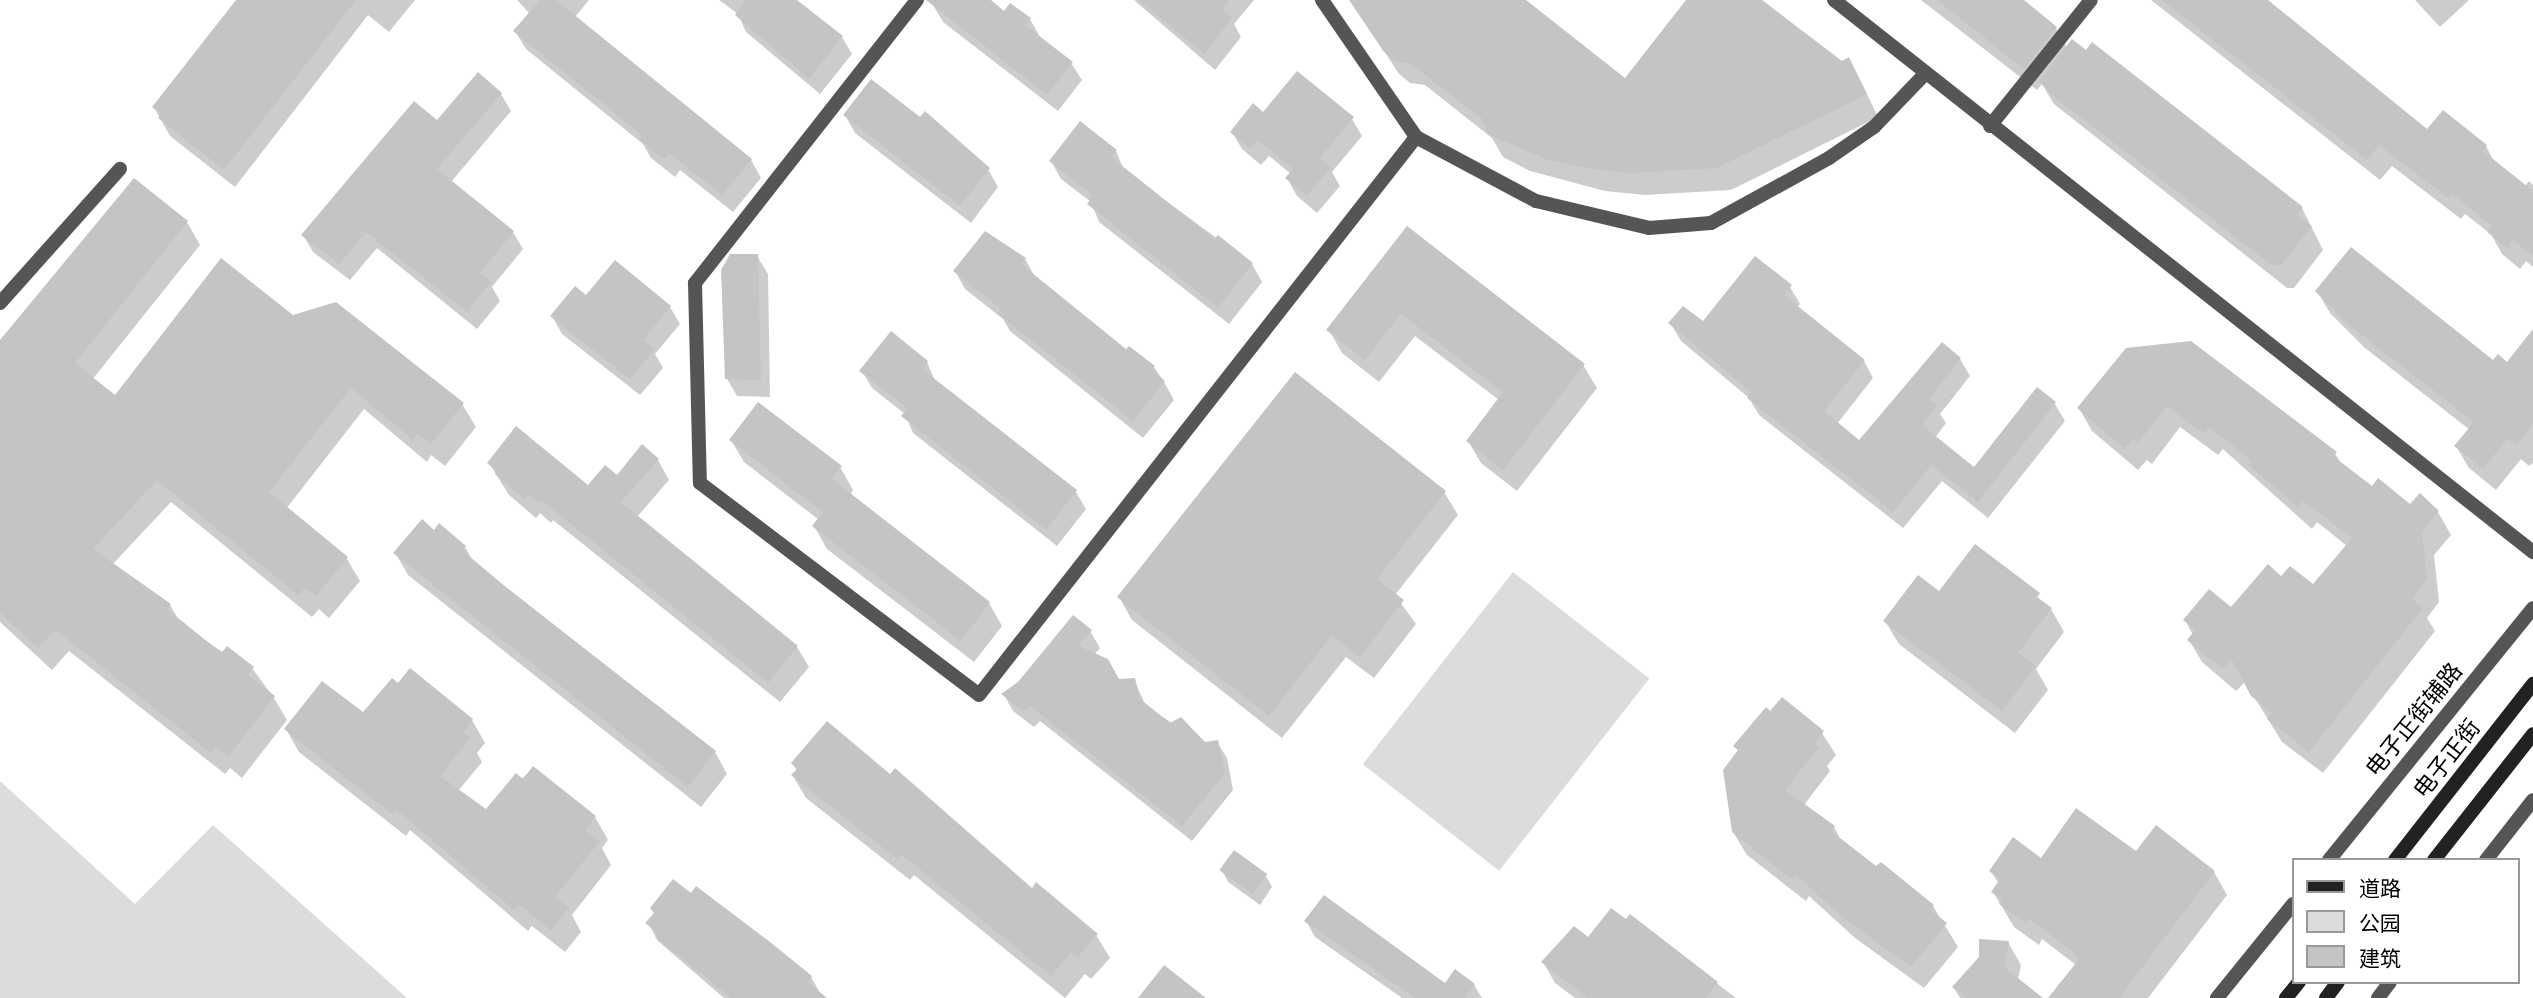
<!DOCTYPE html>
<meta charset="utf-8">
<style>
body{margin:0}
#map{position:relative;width:2533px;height:998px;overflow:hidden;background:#fff;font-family:"IBM Plex Sans","Noto Sans SC",sans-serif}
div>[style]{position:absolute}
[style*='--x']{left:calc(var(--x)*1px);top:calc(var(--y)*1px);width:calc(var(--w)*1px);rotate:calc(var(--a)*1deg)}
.green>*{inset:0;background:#dcdcdc;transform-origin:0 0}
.shadow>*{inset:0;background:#0003}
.building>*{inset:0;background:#c4c4c4;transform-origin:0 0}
.service>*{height:14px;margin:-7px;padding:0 7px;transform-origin:7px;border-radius:7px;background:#555}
.minor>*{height:14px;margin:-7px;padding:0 7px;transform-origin:7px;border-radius:7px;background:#555}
.secondary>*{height:14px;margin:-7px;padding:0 7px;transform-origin:7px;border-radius:7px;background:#222}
span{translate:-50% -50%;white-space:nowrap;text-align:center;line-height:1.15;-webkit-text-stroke:6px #fff;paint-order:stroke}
.street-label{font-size:23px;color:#000}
.legend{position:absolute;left:2292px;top:858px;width:228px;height:126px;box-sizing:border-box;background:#fff;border:2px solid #999;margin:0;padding:9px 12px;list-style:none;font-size:21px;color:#000}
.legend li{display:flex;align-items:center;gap:14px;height:35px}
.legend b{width:35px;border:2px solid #999}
</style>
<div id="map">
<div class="green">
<div style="left:1513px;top:572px;width:173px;height:244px;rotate:38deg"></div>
<div style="clip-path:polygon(0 781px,135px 904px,213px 825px,407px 998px,0 998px)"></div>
</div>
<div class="shadow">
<div style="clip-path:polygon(238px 0,415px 0,389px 32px,368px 15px,235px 187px,170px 136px,154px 107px)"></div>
<div style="clip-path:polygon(517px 0,589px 0,575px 17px,751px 160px,761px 178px,733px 212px,680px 170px,675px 177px,651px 158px,643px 144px,526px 49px,515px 31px,530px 14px)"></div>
<div style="clip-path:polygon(719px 0,794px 0,842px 37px,852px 54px,820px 94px,746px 32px,738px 14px)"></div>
<div style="clip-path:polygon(936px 0,988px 0,1005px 13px,1030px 19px,1040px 37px,1071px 63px,1082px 80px,1058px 111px,943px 22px,933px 5px)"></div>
<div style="clip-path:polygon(1134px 0,1254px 0,1234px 24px,1241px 37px,1215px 70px)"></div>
<div style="clip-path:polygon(1351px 0,1523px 0,1625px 80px,1688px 0,1760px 0,1861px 82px,1878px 117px,1731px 190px,1645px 195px,1605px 191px,1530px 171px,1503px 157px,1492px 138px,1425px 85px,1410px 83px,1399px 74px)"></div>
<div style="clip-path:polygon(1921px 0,2021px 0,2056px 28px,2067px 48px,2086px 53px,2092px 45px,2302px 208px,2323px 250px,2294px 288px,2287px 288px,2054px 104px,2042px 84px,2037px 90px)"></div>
<div style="clip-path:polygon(2151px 0,2265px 0,2428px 132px,2486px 146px,2495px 163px,2525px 186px,2529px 181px,2533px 185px,2533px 267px,2526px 261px,2520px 269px,2502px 254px,2491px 234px,2465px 214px,2461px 219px,2392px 166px,2380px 180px)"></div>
<div style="clip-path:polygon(2415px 0,2469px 0,2440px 27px)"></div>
<div style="clip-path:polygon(501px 94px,511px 111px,451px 182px,513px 232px,523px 249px,492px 287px,500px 301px,477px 329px,377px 248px,350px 280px,313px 252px,303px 235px,438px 123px)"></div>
<div style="clip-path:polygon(1264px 114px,1352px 119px,1362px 136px,1332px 172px,1340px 186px,1317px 213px,1297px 196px,1287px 178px,1291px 174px,1269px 156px,1261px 165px,1242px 149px,1232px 132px)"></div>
<div style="clip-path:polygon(845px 115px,988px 169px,998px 187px,971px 223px,855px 133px)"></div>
<div style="clip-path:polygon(1116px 151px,1124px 170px,1252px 264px,1262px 282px,1229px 324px,1099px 222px,1091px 202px,1061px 179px,1051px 161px)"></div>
<div style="clip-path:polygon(187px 222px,200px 245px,92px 380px,115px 397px,293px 317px,462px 404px,476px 427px,445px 466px,431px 455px,427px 462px,364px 409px,286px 509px,347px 559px,360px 581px,329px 618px,319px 609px,312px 617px,171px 502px,112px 565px,170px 605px,180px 622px,223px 655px,252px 668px,274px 698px,287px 720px,242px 778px,230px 768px,225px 774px,69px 651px,52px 670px,0 622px,0 343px)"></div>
<div style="clip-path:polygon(1407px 228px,1583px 365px,1597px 388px,1517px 491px,1481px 463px,1468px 441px,1499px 400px,1415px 336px,1379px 382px,1342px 353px,1329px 330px)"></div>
<div style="clip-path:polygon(757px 256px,768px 274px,770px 397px,737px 396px,727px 379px)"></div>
<div style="clip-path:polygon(1025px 259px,1035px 277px,1127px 352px,1154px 367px,1164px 382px,1174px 400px,1143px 438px,1010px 331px,1003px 319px,965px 289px,955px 271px)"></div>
<div style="clip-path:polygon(1790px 287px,1800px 304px,1797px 308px,1864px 361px,1873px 378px,1837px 424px,1860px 443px,1960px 359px,1970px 376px,1940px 414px,1946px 423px,1935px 438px,1974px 469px,2037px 389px,2055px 404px,2065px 421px,1988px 518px,1942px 481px,1903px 528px,1759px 415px,1749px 398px,1681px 341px,1671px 324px,1703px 324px)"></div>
<div style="clip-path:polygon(2317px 291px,2493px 362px,2507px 364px,2533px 332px,2533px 463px,2529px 466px,2521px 459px,2496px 490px,2469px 468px,2456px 446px,2470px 430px,2365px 348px,2330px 313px)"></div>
<div style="clip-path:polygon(586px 297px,670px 307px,680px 324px,655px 354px,663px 368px,640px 395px,562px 334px,552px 316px)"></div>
<div style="clip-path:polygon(2127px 349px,2335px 453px,2343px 467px,2372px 489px,2410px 507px,2438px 512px,2451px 535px,2434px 555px,2439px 602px,2427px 618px,2435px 631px,2323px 773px,2282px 742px,2245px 682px,2236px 691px,2202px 662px,2189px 640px,2193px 635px,2185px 620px,2231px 610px,2282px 579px,2313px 586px,2347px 546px,2317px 522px,2312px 529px,2223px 449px,2218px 455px,2180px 427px,2152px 464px,2147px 460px,2138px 470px,2092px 431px,2079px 408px)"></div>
<div style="clip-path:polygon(927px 362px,935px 381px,1076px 492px,1086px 509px,1057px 546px,913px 433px,905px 414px,872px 388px,862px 371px)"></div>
<div style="clip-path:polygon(731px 440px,840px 467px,853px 490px,850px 495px,989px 603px,1002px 626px,974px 662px,827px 549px,814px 526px,819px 520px,744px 462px)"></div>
<div style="clip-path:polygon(658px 460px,669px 480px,637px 517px,797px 647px,809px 667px,780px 702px,553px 520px,551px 523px,540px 513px,536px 518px,509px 495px,489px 463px,589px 487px)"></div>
<div style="clip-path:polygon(1444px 492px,1458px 515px,1395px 595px,1416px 624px,1374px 678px,1346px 657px,1282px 738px,1132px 620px,1119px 597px)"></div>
<div style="clip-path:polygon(435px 532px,465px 547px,473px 561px,715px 752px,727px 774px,701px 807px,408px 575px,396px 554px)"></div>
<div style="clip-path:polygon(1939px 594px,2051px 609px,2064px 632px,2036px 669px,2048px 690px,2015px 733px,1899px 644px,1885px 621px)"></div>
<div style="clip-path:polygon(1090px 631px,1100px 648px,1094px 655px,1119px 681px,1134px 680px,1146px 706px,1204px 744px,1217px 742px,1227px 758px,1233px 790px,1192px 841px,1040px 721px,1034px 727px,1013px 711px,1004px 695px)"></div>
<div style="clip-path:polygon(363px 715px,472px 720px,485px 743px,477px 753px,482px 762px,458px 791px,487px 812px,533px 768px,595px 817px,608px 840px,602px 848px,611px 865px,572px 915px,581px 932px,565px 952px,532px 926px,528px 931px,410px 830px,406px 836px,299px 752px,286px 729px)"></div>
<div style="clip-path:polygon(1822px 733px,1836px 755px,1827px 766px,1830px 771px,1804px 805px,1834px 827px,1842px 842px,1933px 906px,1958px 947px,1924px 988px,1855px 938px,1809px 896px,1806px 901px,1747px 855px,1733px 832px,1739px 752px,1735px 746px)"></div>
<div style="clip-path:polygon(793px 764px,1032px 891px,1096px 935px,1110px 958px,1091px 979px,1085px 974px,1065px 998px,914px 875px,910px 880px,806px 798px,793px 776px,797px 771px)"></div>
<div style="clip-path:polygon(2136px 854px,2214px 872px,2227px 895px,2148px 998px,2050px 998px,2076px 965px,2042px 939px,2039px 945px,2014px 927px,1993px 892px,1999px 884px,1991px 871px,2042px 860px)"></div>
<div style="clip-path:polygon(1222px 870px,1266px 876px,1272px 887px,1260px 905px,1228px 882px)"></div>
<div style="clip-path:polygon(1631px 917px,1736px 998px,1575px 998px,1555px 983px,1543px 962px)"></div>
<div style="clip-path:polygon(1306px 921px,1445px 986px,1474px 985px,1482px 998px,1402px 998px,1315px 937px)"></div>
<div style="clip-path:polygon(648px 923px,811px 977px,823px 998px,724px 998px,658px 941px)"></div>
<div style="clip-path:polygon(2008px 942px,2021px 965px,2018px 980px,2041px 998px,1960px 998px,1954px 988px)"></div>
</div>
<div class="building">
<div style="clip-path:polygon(236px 0,356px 0,224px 170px,158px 118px,161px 114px,152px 107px)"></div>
<div style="clip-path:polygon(540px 0,556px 0,752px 159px,722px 195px,669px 153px,664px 160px,639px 139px,642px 135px,513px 31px)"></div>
<div style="clip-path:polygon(746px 0,797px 0,843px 36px,809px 79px,735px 15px)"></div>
<div style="clip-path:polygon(926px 0,991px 0,1004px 11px,1010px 3px,1031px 18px,1025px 25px,1073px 62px,1047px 95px)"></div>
<div style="clip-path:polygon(1139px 0,1230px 0,1222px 10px,1232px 18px,1204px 54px)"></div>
<div style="clip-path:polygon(1349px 0,1526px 0,1625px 78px,1686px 0,1762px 0,1842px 61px,1849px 57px,1867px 94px,1717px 168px,1631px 173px,1591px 169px,1545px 159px,1488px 134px,1482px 119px,1410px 63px,1395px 61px,1384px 52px)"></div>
<div style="clip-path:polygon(1937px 0,2024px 0,2057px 27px,2024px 69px)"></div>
<div style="clip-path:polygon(2162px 0,2268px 0,2427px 129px,2443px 110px,2487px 145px,2483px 151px,2533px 191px,2533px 256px,2513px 240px,2507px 248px,2487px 232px,2492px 226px,2452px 193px,2448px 198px,2379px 145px,2367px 160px)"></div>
<div style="clip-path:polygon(2072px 39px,2086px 50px,2092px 42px,2303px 207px,2297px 215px,2312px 226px,2281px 265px,2272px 265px,2052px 95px,2039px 81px)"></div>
<div style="clip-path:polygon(1297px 71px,1354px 117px,1320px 158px,1331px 167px,1307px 196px,1285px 178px,1293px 169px,1258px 140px,1250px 149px,1230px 132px,1253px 103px,1263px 112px)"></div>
<div style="clip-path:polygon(478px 72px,502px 93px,437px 169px,514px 231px,480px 273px,491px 282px,467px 312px,366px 232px,339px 264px,301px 235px,414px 101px,437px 120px)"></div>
<div style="clip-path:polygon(871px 79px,920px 117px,925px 111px,990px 168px,960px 206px,843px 115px)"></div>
<div style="clip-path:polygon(1080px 121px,1117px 150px,1111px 157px,1214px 239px,1218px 235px,1253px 263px,1218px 308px,1087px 204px,1093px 196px,1049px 161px)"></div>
<div style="clip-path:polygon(134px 178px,188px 221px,75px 363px,115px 395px,221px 258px,293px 315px,336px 302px,464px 403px,431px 444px,418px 434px,413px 440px,351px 388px,269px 492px,348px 557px,316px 596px,305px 588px,298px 595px,157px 480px,93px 549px,171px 604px,167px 609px,204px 639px,222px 652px,227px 646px,254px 667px,248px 675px,275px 696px,228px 757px,216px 747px,211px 753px,56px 630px,38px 648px,0 613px,0 340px)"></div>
<div style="clip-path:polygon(1407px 226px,1585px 364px,1503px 470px,1466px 441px,1503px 392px,1401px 314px,1365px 360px,1326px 330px)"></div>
<div style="clip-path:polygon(985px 231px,1026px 258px,1021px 264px,1126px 349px,1129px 346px,1155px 366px,1152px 370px,1165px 381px,1133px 421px,998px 314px,1001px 309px,953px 271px)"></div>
<div style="clip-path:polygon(2351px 247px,2493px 360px,2498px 354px,2507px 362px,2533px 329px,2533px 424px,2516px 445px,2508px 438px,2483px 469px,2454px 446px,2474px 422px,2350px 326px,2315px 291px)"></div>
<div style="clip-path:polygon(730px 254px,758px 254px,761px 380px,725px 379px,721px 270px)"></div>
<div style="clip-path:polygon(1755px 256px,1792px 285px,1784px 295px,1865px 360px,1824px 411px,1859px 440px,1942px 342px,1961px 358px,1929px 399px,1937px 405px,1922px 425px,1974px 467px,2037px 387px,2056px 402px,1978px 502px,1931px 465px,1893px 512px,1747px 398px,1751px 392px,1668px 323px,1683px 306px,1703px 321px)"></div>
<div style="clip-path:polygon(615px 260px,671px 306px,643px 340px,655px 349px,630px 379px,550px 316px,575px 286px,586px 295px)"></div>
<div style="clip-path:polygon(891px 331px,928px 361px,922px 369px,1077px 490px,1046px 530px,901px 416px,907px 408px,859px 371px)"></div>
<div style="clip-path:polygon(2191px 341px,2337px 452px,2333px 456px,2372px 486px,2378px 478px,2410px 504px,2420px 493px,2439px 511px,2422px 532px,2427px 579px,2412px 599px,2423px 608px,2309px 752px,2267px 719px,2272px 713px,2251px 696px,2232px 660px,2222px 669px,2187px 640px,2195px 630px,2183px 620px,2209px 589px,2231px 607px,2268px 564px,2281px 576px,2290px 566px,2313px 584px,2352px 538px,2303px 501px,2298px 507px,2248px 465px,2252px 461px,2209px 427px,2204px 434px,2167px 406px,2138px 443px,2133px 439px,2124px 449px,2077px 408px,2126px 348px)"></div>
<div style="clip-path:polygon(1295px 372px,1446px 491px,1377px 579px,1404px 600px,1360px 657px,1332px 635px,1269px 716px,1117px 597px)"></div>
<div style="clip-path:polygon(758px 402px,842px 466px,832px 478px,841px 486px,990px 602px,961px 641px,812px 526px,823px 512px,729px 440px)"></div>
<div style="clip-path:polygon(516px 426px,588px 485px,605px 465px,617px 475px,642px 444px,659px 459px,621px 502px,798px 646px,768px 683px,541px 500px,539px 503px,528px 494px,524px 499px,495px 474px,497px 471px,487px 463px)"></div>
<div style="clip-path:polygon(422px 519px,434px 530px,439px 523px,466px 546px,462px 550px,508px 589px,716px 751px,688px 787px,393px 553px)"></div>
<div style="clip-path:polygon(1975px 544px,2040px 593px,2037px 597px,2052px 608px,2018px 653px,2036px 666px,2002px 711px,1883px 621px,1918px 575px,1939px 591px)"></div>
<div style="clip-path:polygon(1073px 615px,1092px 630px,1078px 646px,1108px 659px,1119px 679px,1135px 678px,1140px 699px,1170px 723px,1181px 717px,1205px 742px,1218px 740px,1225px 773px,1182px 826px,1030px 706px,1024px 712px,1001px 694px,1018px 682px)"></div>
<div style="clip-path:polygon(410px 668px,473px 719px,463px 732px,470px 738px,440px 776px,486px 809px,516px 773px,523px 779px,533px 766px,596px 816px,585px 830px,600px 841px,555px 897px,569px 908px,551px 931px,519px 904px,514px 910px,396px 809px,392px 814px,284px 729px,322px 681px,363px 712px,392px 678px,398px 683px)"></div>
<div style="clip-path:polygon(1782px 697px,1824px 731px,1814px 744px,1819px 747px,1785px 790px,1835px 826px,1831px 831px,1876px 866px,1881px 862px,1934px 905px,1930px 910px,1947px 923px,1911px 967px,1840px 915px,1796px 875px,1792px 880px,1732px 832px,1723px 770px,1738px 750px,1733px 746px,1766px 707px,1770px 711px)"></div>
<div style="clip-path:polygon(827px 721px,890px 774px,895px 768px,1032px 888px,1036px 882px,1098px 934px,1078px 957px,1071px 952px,1051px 976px,901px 854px,897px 859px,791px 775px,797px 769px,791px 763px)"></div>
<div style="clip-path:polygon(2076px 808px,2136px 851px,2156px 825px,2215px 871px,2119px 998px,2048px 998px,2080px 958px,2029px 918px,2025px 923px,1999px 904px,2002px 899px,1991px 892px,2000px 879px,1989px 871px,2013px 837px,2041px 858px)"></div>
<div style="left:1234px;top:850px;width:41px;height:25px;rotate:36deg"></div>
<div style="clip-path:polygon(673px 879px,691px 893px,696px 886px,770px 942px,812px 976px,808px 982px,827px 998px,731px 998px,655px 937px,658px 933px,645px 923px,654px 913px,650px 908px)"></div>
<div style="clip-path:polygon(1324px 895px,1445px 983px,1455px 969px,1475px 984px,1465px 998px,1415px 998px,1304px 921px)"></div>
<div style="clip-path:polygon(1611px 908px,1626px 919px,1630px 914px,1718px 982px,1705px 998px,1588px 998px,1541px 962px,1574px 926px,1588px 937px)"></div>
<div style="clip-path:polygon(1979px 939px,2009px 941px,2004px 967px,2043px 998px,1966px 998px,1952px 987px,1979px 957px)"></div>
<div style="clip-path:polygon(1164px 965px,1206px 998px,1138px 998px)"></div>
</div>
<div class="service">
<div style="--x:0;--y:303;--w:180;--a:-48.2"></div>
</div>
<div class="minor">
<div style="--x:917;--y:0;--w:360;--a:128.1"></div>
<div style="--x:695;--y:283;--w:200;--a:88.6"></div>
<div style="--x:700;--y:483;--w:350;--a:37.2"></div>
<div style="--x:979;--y:695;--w:709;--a:-51.93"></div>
<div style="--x:1322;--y:0;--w:166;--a:55.5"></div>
<div style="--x:1416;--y:137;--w:136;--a:28.1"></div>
<div style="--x:1536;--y:201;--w:116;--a:13.4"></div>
<div style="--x:1649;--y:228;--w:62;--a:-4.6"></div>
<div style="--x:1711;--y:223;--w:135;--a:-28.8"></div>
<div style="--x:1829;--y:158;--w:55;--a:-34.6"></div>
<div style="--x:1874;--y:127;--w:75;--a:-46.1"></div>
<div style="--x:1834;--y:0;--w:891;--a:38.3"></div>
<div style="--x:1990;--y:126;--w:161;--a:-51.3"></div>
<div style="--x:2329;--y:860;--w:324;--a:-51"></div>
<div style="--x:2486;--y:860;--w:76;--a:-51.9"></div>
<div style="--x:2217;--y:998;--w:121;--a:-51"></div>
<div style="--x:2378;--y:998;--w:20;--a:-53"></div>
</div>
<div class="secondary">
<div style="--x:2395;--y:860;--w:224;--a:-51.9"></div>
<div style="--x:2434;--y:860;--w:160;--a:-51.8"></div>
<div style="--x:2286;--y:998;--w:21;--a:-51"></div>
<div style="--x:2326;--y:998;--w:20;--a:-53"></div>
</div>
<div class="street-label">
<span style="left:2413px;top:719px;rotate:-51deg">电子正街辅路</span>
<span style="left:2446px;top:758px;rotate:-52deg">电子正街</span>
</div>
<ul class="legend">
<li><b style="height:9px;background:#222"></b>道路</li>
<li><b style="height:19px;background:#dcdcdc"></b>公园</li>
<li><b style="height:19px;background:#c4c4c4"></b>建筑</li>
</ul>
</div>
